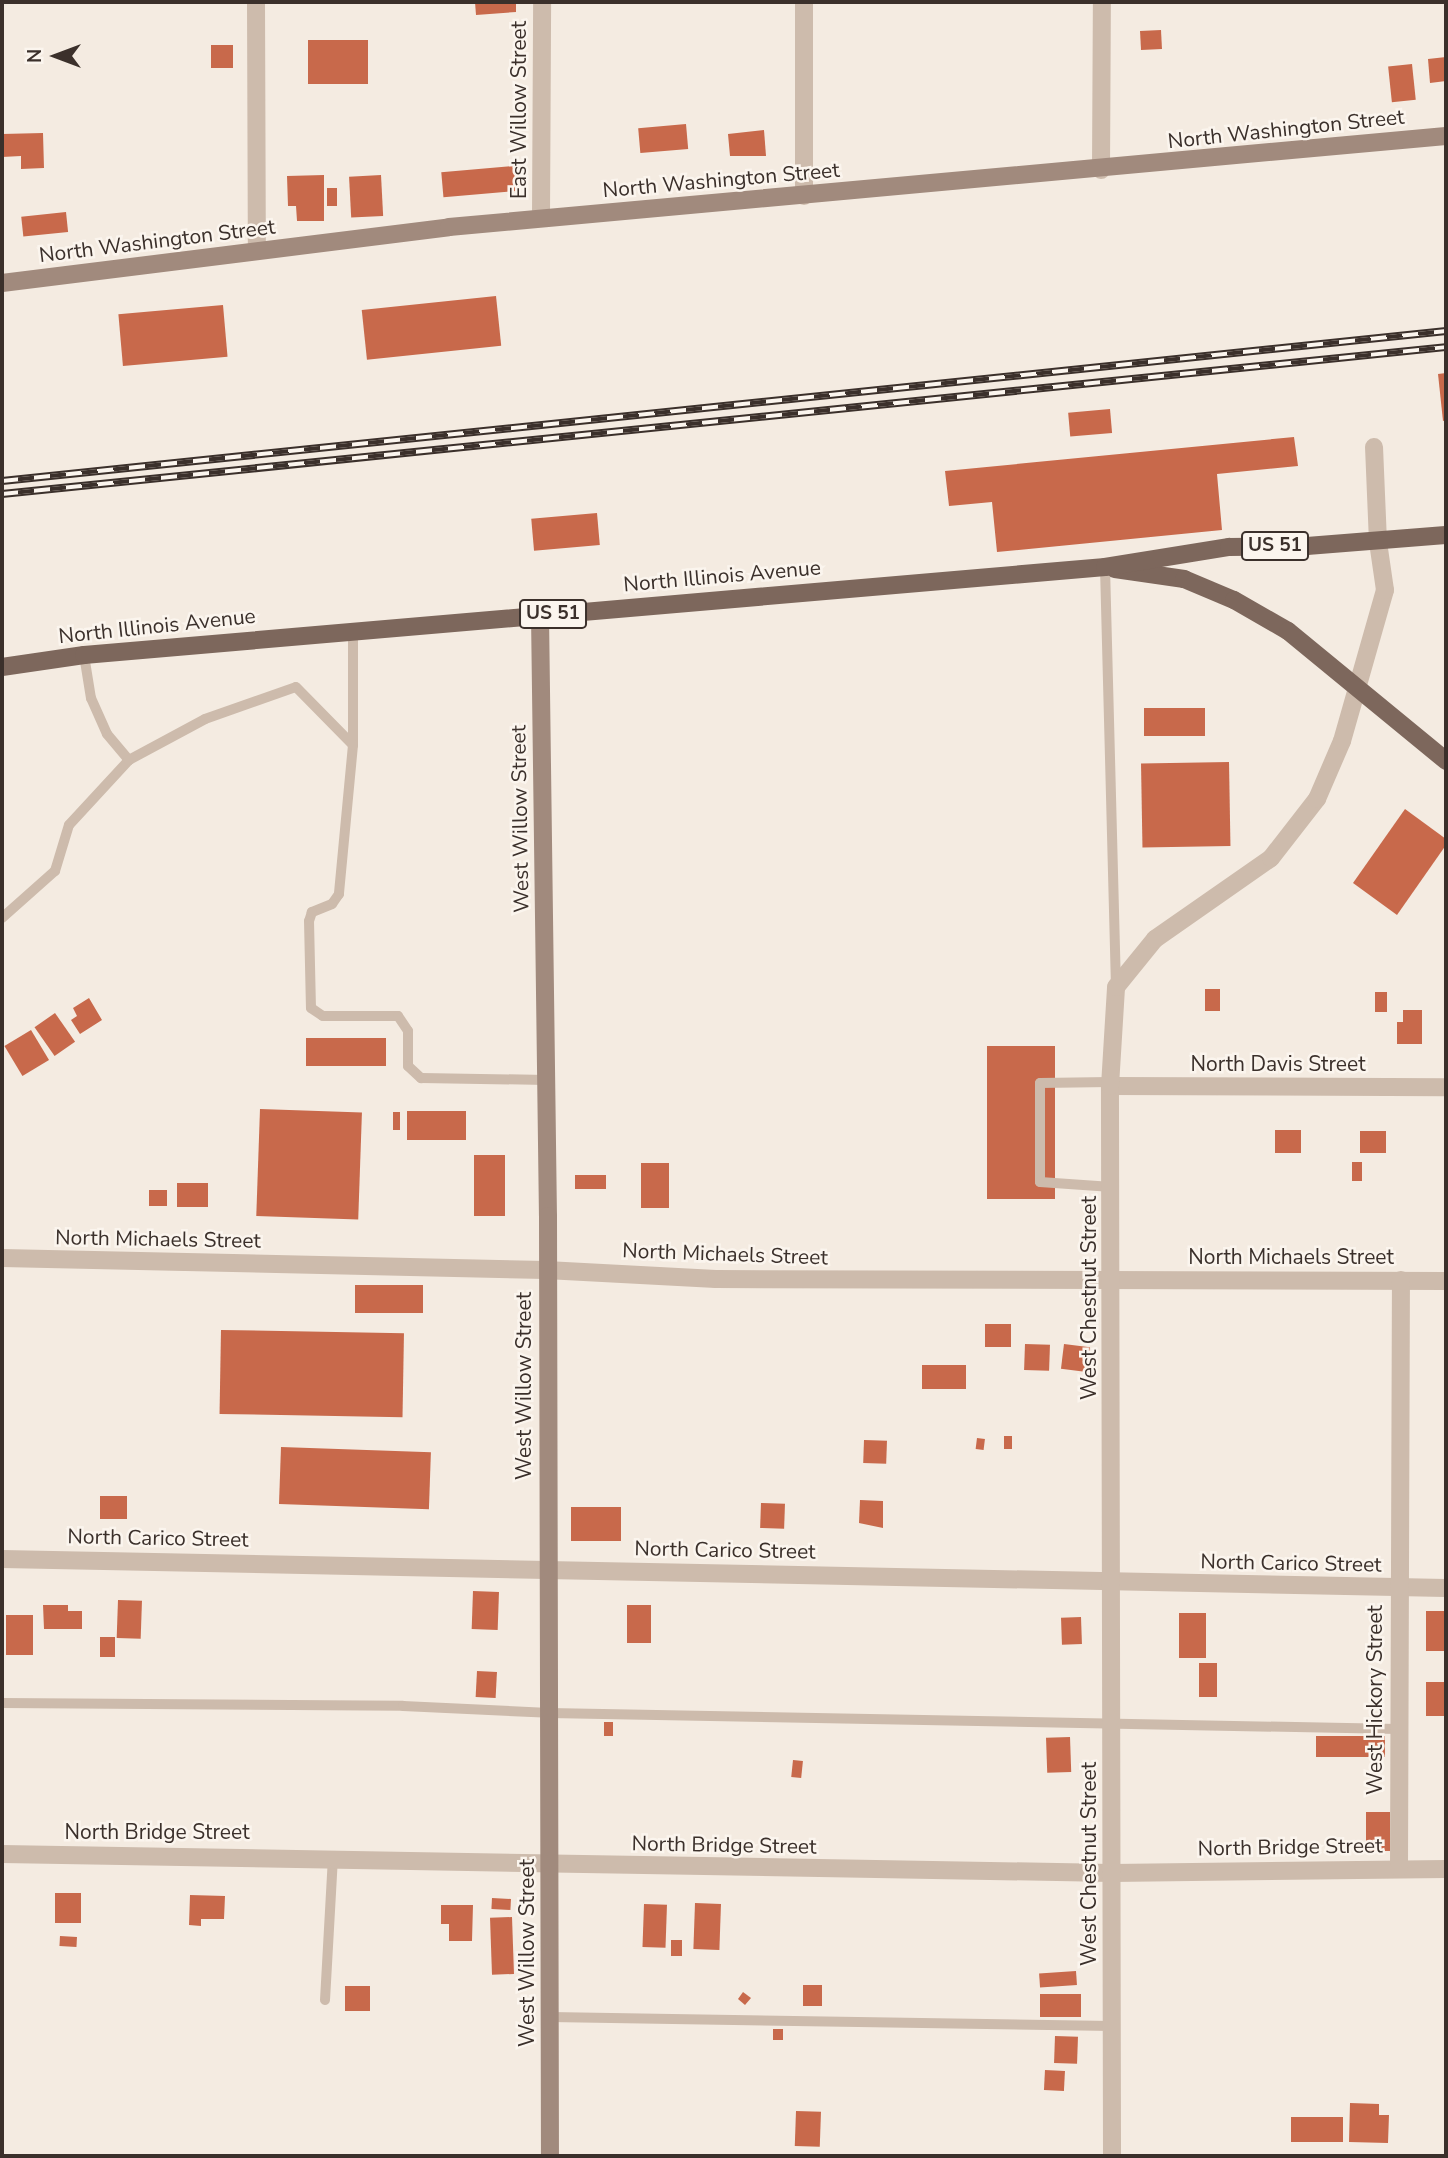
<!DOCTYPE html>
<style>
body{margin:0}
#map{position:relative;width:1448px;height:2158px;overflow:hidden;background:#f4ebe1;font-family:"Nunito Sans",sans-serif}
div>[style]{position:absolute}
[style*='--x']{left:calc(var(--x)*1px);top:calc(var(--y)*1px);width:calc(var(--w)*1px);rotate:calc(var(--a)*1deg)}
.building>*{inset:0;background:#c8694b;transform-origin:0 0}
.lane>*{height:10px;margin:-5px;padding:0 5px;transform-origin:5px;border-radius:5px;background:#cdbbac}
.street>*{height:18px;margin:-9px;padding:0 9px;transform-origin:9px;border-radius:9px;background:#cdbbac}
.secondary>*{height:18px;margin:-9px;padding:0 9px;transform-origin:9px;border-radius:9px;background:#a18a7d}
.primary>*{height:18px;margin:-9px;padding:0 9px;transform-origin:9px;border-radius:9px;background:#7d675c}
.rail>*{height:8px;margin-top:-4px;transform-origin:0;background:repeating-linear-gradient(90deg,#fbf5ee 0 16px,#3b302b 0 32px);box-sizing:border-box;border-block:2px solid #3b302b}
span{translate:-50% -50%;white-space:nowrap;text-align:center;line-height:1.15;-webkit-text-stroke:5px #fbf5ee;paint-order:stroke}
.shield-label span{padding:2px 5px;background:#fbf5ee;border:2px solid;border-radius:5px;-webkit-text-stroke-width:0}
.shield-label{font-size:19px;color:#3b302b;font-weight:700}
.street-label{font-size:21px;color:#3b302b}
.frame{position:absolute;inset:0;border:4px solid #3b302b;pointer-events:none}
.north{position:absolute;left:21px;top:21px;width:70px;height:70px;-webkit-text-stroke:5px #fbf5ee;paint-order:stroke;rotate:270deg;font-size:19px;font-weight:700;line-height:28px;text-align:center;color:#3b302b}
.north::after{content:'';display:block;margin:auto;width:24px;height:32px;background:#3b302b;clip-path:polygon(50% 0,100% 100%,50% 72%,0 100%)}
</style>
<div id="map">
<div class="building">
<div style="clip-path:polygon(475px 2px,516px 2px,516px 12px,476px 15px)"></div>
<div style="left:1161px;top:30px;width:19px;height:21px;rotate:87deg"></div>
<div style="left:308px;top:40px;width:60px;height:44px"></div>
<div style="left:211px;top:45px;width:22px;height:23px"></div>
<div style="clip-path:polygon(1446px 57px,1446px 81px,1430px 83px,1428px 59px)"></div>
<div style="left:1412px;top:64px;width:36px;height:24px;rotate:84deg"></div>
<div style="left:686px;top:124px;width:25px;height:48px;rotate:85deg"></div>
<div style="clip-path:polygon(764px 130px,766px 156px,730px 156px,728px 134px)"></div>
<div style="clip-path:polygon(43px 133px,44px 168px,21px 169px,21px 156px,2px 157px,2px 134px)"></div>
<div style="left:514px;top:166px;width:25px;height:73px;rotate:85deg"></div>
<div style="clip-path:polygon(324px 175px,324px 221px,297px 221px,296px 206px,288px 206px,287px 176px)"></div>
<div style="left:381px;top:175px;width:41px;height:32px;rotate:87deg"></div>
<div style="left:337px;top:188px;width:18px;height:10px;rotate:90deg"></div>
<div style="left:66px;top:212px;width:20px;height:45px;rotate:84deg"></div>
<div style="left:496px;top:296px;width:50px;height:135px;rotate:84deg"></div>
<div style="left:223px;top:305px;width:52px;height:105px;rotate:85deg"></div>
<div style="clip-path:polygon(1446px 373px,1446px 420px,1443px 421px,1438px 374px)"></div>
<div style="left:1110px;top:409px;width:24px;height:42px;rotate:85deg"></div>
<div style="clip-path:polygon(1294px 437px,1298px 466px,1217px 474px,1222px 530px,997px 552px,992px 502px,949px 506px,945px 471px)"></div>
<div style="left:597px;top:513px;width:32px;height:66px;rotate:85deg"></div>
<div style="left:1205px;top:708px;width:28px;height:61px;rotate:90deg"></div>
<div style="left:1229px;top:762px;width:84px;height:88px;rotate:89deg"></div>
<div style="clip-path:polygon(1405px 809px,1446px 839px,1446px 845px,1397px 915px,1353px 883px)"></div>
<div style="left:1220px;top:989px;width:22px;height:15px;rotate:90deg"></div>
<div style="left:1375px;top:992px;width:12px;height:20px"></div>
<div style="clip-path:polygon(89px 998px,102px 1020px,80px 1034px,71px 1020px,77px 1016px,73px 1008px)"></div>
<div style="clip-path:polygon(1403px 1010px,1422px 1010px,1422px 1044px,1397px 1044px,1397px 1022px,1403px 1022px)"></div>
<div style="left:55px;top:1013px;width:35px;height:25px;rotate:55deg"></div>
<div style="left:31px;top:1030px;width:35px;height:31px;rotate:59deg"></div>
<div style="left:306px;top:1038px;width:80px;height:28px"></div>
<div style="left:1055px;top:1046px;width:153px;height:68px;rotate:90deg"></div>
<div style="left:260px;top:1109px;width:102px;height:107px;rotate:2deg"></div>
<div style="left:407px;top:1111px;width:59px;height:29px"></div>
<div style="left:393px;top:1112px;width:7px;height:18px"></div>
<div style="left:1275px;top:1130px;width:26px;height:23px"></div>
<div style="left:1360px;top:1131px;width:26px;height:22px"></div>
<div style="left:474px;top:1155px;width:31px;height:61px"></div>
<div style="left:1352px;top:1162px;width:10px;height:19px"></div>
<div style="left:641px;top:1163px;width:28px;height:45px"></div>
<div style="left:575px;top:1175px;width:31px;height:14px"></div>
<div style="left:177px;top:1183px;width:31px;height:24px"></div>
<div style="left:149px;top:1190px;width:18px;height:16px"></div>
<div style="left:355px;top:1285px;width:68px;height:28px"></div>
<div style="left:985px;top:1324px;width:26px;height:23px"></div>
<div style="left:221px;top:1330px;width:183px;height:84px;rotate:1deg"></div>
<div style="left:1025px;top:1344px;width:25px;height:26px;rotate:2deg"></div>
<div style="left:1064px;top:1344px;width:26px;height:25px;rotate:7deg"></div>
<div style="left:922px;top:1365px;width:44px;height:24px"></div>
<div style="left:1004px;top:1436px;width:8px;height:13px"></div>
<div style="left:977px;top:1438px;width:8px;height:11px;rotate:7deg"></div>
<div style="left:864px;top:1440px;width:23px;height:23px;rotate:2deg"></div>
<div style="left:281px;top:1447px;width:150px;height:57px;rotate:2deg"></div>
<div style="left:100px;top:1496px;width:27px;height:23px"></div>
<div style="clip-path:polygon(860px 1500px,883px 1501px,883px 1528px,859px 1523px)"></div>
<div style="left:761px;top:1503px;width:24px;height:25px;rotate:2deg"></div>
<div style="left:571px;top:1507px;width:50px;height:34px"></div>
<div style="left:473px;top:1591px;width:26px;height:38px;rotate:2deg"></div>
<div style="left:118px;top:1600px;width:24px;height:38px;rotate:2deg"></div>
<div style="clip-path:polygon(43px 1605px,68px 1605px,68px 1611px,82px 1611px,82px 1629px,44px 1629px)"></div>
<div style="left:627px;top:1605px;width:24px;height:38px"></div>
<div style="left:1426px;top:1611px;width:20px;height:40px"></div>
<div style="left:1179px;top:1613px;width:27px;height:45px"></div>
<div style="left:6px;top:1615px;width:27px;height:40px"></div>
<div style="left:1081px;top:1617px;width:27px;height:20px;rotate:88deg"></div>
<div style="left:100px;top:1637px;width:15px;height:20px"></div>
<div style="left:1199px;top:1663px;width:18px;height:34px"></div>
<div style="left:477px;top:1671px;width:20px;height:26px;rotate:3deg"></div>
<div style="left:1426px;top:1682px;width:20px;height:34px"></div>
<div style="left:604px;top:1722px;width:9px;height:14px"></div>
<div style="left:1316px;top:1736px;width:69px;height:21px"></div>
<div style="left:1070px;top:1737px;width:35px;height:24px;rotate:88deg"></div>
<div style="left:793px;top:1760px;width:10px;height:17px;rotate:6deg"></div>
<div style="left:1366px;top:1812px;width:24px;height:39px"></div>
<div style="left:55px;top:1893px;width:26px;height:30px"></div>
<div style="clip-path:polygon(190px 1895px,225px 1896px,224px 1919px,201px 1919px,201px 1926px,189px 1925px)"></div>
<div style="left:492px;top:1898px;width:19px;height:11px;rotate:3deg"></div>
<div style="left:695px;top:1903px;width:26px;height:46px;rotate:2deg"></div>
<div style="left:644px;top:1904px;width:23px;height:43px;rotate:2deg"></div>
<div style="clip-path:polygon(441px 1905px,473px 1905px,472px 1941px,449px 1941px,449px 1924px,441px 1924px)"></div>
<div style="left:512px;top:1917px;width:57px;height:22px;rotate:88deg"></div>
<div style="left:60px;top:1936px;width:17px;height:10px;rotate:3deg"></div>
<div style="left:671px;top:1940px;width:11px;height:16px"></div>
<div style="left:1076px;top:1971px;width:14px;height:37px;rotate:86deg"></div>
<div style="left:803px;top:1985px;width:19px;height:21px"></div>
<div style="left:345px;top:1986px;width:25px;height:25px"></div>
<div style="clip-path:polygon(743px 1992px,751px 1998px,745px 2005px,738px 1999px)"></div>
<div style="left:1081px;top:1994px;width:23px;height:41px;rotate:90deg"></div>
<div style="left:773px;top:2029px;width:10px;height:11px"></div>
<div style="left:1055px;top:2036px;width:23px;height:27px;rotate:2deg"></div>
<div style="left:1045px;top:2070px;width:20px;height:20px;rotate:3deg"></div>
<div style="clip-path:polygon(1350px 2103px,1379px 2104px,1379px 2115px,1389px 2115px,1388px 2143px,1349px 2142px)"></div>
<div style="left:796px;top:2111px;width:25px;height:35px;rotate:2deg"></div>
<div style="left:1291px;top:2117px;width:52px;height:25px"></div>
</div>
<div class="lane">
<div style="--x:1105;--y:567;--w:420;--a:88.5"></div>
<div style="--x:353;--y:631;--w:114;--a:90"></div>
<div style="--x:353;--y:745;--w:150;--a:95.4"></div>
<div style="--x:339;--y:894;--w:12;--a:125"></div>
<div style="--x:332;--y:904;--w:22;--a:158"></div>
<div style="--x:312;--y:912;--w:9;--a:108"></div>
<div style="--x:309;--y:921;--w:87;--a:88.7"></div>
<div style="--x:311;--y:1008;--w:14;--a:34"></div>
<div style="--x:323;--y:1016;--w:75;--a:0"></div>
<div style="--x:398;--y:1016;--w:18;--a:56"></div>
<div style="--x:408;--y:1031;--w:35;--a:90"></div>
<div style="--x:408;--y:1066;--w:18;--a:43"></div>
<div style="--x:421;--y:1078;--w:126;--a:0.9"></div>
<div style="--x:84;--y:655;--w:44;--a:80.8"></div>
<div style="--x:91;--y:698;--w:39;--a:66"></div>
<div style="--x:107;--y:734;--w:34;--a:50"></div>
<div style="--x:2;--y:918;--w:71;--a:-41.6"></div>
<div style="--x:55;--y:871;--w:48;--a:-73.1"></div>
<div style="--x:69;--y:825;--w:88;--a:-47.3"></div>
<div style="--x:129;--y:760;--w:86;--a:-28.3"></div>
<div style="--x:205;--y:719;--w:96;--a:-19.4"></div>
<div style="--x:296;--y:687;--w:81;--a:45.5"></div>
<div style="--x:1110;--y:1082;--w:70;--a:179.2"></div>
<div style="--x:1040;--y:1083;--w:99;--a:90"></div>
<div style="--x:1040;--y:1182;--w:72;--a:4"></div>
<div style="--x:2;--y:1703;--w:401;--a:0.4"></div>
<div style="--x:403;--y:1706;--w:146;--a:2.7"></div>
<div style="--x:549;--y:1713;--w:849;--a:1.08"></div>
<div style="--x:325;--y:2000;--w:143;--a:-86.8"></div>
<div style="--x:550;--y:2017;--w:562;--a:0.92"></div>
</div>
<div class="street">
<div style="--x:256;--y:2;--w:249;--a:89.8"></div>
<div style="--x:804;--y:2;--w:194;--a:90"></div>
<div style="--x:1101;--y:170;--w:168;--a:-89.7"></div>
<div style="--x:541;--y:218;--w:216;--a:-89.7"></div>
<div style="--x:1110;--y:1086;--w:336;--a:0.2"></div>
<div style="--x:2;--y:1258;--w:544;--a:1.26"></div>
<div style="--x:546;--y:1270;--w:170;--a:3"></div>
<div style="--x:716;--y:1279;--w:730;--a:0.16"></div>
<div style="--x:2;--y:1559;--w:1444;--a:1.15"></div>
<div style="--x:2;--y:1854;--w:1110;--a:0.98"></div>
<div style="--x:1112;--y:1873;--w:334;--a:-0.7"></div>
<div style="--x:1399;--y:1868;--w:588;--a:-89.81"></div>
<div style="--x:1112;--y:2156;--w:1070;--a:-90.11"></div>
<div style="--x:1110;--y:1086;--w:99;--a:-86.5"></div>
<div style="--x:1116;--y:987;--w:62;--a:-50.9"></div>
<div style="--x:1155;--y:939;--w:141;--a:-34.9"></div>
<div style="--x:1271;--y:858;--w:75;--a:-52.1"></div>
<div style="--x:1317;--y:799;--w:63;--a:-66.7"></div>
<div style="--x:1342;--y:741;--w:157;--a:-74.1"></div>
<div style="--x:1385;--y:590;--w:49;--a:-98.3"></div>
<div style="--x:1378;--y:542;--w:95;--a:-92.4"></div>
</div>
<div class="secondary">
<div style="--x:2;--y:283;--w:450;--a:-7.1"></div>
<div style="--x:449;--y:227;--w:1001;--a:-5.22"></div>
<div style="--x:540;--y:615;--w:601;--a:89.24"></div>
<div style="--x:548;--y:1216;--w:940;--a:89.88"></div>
</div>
<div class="primary">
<div style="--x:1115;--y:569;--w:70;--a:8.2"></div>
<div style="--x:1184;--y:579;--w:54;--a:22.8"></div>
<div style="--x:1234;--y:600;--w:62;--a:29.9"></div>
<div style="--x:1288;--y:631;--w:205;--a:39.4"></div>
<div style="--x:2;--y:667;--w:83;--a:-8.3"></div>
<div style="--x:84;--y:655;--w:1025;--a:-4.93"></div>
<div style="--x:1105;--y:567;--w:126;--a:-9.2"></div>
<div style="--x:1229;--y:547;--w:78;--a:-0.7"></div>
<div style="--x:1307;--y:546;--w:139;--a:-4.5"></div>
</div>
<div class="rail">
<div style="--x:2;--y:481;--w:1452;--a:-5.93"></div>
<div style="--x:2;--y:494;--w:1451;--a:-5.81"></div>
</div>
<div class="shield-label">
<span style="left:1275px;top:546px">US 51</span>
<span style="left:553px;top:614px">US 51</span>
</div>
<div class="street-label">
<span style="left:519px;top:110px;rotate:-90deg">East Willow Street</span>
<span style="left:1286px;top:129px;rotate:-6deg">North Washington Street</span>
<span style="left:721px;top:180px;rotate:-5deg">North Washington Street</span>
<span style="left:157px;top:241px;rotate:-7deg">North Washington Street</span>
<span style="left:722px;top:576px;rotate:-5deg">North Illinois Avenue</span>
<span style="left:157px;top:626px;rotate:-6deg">North Illinois Avenue</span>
<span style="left:520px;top:819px;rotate:-91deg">West Willow Street</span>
<span style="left:1278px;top:1064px">North Davis Street</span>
<span style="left:158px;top:1239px;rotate:1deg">North Michaels Street</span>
<span style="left:725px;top:1254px;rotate:2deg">North Michaels Street</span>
<span style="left:1291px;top:1257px">North Michaels Street</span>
<span style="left:1089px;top:1298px;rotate:-90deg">West Chestnut Street</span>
<span style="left:524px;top:1386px;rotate:-90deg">West Willow Street</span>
<span style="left:158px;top:1538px;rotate:1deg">North Carico Street</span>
<span style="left:725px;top:1550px;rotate:1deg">North Carico Street</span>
<span style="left:1291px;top:1563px;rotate:1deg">North Carico Street</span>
<span style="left:1375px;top:1700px;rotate:-90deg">West Hickory Street</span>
<span style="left:157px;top:1832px">North Bridge Street</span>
<span style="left:724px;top:1845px;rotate:1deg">North Bridge Street</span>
<span style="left:1290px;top:1847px;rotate:-1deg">North Bridge Street</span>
<span style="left:1089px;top:1864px;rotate:-90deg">West Chestnut Street</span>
<span style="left:527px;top:1953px;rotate:-90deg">West Willow Street</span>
</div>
<div class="frame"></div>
<div class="north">N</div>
</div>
